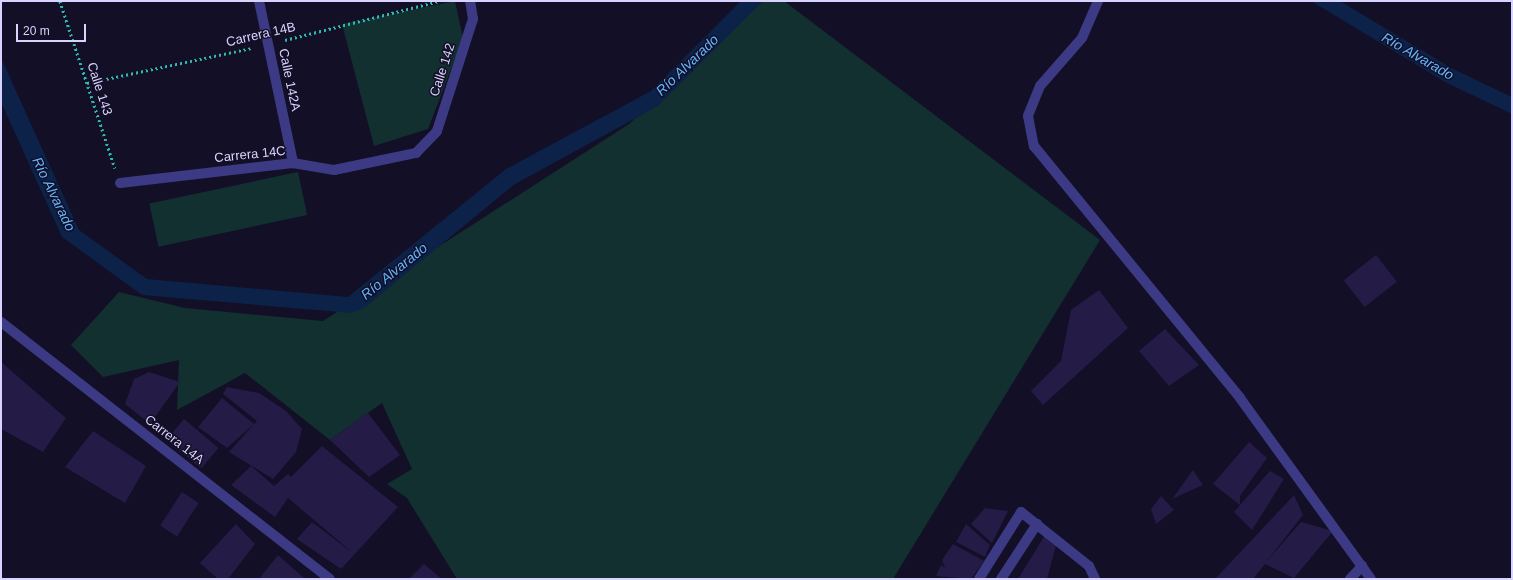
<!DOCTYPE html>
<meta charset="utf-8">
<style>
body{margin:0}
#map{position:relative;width:1513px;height:580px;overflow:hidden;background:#130f26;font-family:Helvetica,sans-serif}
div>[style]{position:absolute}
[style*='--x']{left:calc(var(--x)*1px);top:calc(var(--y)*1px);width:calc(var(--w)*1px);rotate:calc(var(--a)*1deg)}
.green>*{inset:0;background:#12302f;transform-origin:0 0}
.water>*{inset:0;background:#0c2248}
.building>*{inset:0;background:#241b47;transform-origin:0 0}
.path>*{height:2.5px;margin-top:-1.25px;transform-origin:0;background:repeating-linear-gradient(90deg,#2fb8b0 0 2px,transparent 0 5px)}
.service>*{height:10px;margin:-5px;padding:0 5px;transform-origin:5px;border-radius:5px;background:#3d3a85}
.minor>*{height:10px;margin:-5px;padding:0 5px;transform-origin:5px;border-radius:5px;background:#3d3a85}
span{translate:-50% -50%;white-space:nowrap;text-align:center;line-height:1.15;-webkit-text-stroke:3px #130f26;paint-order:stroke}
.street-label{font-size:13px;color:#d9d4ff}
.water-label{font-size:14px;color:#62b6ff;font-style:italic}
.frame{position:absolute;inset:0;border:2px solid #d9d4ff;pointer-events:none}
.scale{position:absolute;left:16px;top:24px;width:70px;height:18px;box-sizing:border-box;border:2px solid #d9d4ff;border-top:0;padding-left:5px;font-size:12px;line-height:14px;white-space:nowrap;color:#d9d4ff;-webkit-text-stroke:3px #130f26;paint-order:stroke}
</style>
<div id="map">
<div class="green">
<div style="clip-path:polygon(455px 1px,463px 38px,428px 129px,374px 146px,342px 24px)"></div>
<div style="clip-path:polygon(763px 1px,784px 1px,1100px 240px,893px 579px,457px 579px,407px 498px,387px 484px,412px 469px,382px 403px,330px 440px,245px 373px,177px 410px,179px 360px,103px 377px,71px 345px,119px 292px,185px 308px,323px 321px,629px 124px)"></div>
<div style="left:298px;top:172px;width:44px;height:152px;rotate:78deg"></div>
</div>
<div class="water">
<div style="clip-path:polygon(741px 1px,763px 1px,658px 106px,515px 184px,364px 308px,351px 313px,142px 295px,62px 237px,1px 102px,1px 58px,79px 230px,147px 279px,348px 297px,506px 169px,651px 91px)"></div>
<div style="clip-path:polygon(1311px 1px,1340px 1px,1453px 69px,1512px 97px,1512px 114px,1445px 82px)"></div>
</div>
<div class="building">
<div style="left:1376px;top:255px;width:34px;height:41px;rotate:52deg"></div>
<div style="clip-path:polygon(1099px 290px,1128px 328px,1043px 405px,1031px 391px,1061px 361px,1071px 310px)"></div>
<div style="clip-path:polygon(1165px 329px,1199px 365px,1169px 386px,1139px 351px)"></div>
<div style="clip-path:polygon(1px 362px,66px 418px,43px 452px,1px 429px)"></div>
<div style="clip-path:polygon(149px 372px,180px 382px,150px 424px,125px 404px,134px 379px)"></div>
<div style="clip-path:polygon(227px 387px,259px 393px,286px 411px,302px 429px,296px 452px,273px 479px,229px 452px,254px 424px,227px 448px,198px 427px,222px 398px,254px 424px,257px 421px,223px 394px)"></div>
<div style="clip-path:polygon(368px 413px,400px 455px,369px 477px,330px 440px)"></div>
<div style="left:184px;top:419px;width:45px;height:27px;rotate:40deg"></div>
<div style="clip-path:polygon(93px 431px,146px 466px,125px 503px,65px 467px)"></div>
<div style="clip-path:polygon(1249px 442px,1267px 458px,1240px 496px,1240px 505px,1270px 471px,1284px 479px,1252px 530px,1234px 512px,1240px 505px,1213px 484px)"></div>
<div style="clip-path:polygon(322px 446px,398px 507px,341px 569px,297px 539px,312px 522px,353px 553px,288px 498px,275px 517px,231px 485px,251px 466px,274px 486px,288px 474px,291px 477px)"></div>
<div style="clip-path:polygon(1193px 470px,1203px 485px,1172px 499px)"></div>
<div style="left:182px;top:492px;width:20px;height:40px;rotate:33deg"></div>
<div style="clip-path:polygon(1294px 495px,1303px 515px,1266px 562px,1301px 522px,1333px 531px,1294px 578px,1265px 564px,1253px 579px,1215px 579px)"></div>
<div style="clip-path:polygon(1161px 496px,1174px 510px,1156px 524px,1151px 509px)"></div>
<div style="clip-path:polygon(985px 508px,1008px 511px,992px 543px,971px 524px)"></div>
<div style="clip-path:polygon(236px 524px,255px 544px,228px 579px,218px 579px,200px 563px)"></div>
<div style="clip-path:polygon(966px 524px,990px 545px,985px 557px,956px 542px)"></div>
<div style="clip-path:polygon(1045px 535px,1057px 542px,1047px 579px,1018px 579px)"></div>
<div style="clip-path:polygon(953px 544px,984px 561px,971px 579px,936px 576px,941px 565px,945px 568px,942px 560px)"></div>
<div style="clip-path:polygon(278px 555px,305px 579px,259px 579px)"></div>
<div style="clip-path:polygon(424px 564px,442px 579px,409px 579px)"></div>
</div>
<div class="path">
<div style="--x:60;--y:1;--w:176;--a:71.8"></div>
<div style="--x:285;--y:40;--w:159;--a:-14.2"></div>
<div style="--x:87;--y:83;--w:169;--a:-12"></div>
</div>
<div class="service">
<div style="--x:979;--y:579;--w:79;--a:-57.9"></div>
<div style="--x:1021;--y:512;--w:87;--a:38.5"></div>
<div style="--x:1089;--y:566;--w:14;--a:65"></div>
<div style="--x:1001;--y:579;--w:66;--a:-56.8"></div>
</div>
<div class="minor">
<div style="--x:259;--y:1;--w:166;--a:78.1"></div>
<div style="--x:1098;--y:1;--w:40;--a:113.4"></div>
<div style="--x:1082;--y:38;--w:64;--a:131.2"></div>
<div style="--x:1040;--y:86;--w:32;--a:112"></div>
<div style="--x:1028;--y:116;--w:31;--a:79"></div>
<div style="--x:1034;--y:146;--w:325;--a:50.7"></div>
<div style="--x:1240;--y:398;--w:223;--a:54.1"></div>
<div style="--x:120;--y:183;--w:174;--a:-6.6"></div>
<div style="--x:293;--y:163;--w:42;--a:9.7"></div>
<div style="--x:334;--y:170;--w:84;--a:-11.7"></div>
<div style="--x:416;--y:153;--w:30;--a:-46"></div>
<div style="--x:437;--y:131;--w:118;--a:-72.2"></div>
<div style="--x:473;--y:19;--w:18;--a:-99"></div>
<div style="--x:1;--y:322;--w:417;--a:38"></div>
<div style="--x:1350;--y:579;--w:18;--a:-47"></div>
</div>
<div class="street-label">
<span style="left:261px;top:35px;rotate:-13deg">Carrera 14B</span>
<span style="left:443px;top:70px;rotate:-72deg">Calle 142</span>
<span style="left:289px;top:80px;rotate:78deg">Calle 142A</span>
<span style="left:99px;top:89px;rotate:72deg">Calle 143</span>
<span style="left:250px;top:155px;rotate:-6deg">Carrera 14C</span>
<span style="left:174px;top:440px;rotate:38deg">Carrera 14A</span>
</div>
<div class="water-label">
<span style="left:1418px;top:56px;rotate:30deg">Río Alvarado</span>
<span style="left:687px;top:65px;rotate:-44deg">Río Alvarado</span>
<span style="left:54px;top:194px;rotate:64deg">Río Alvarado</span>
<span style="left:394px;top:271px;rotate:-39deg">Río Alvarado</span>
</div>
<div class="frame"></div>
<div class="scale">20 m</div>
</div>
